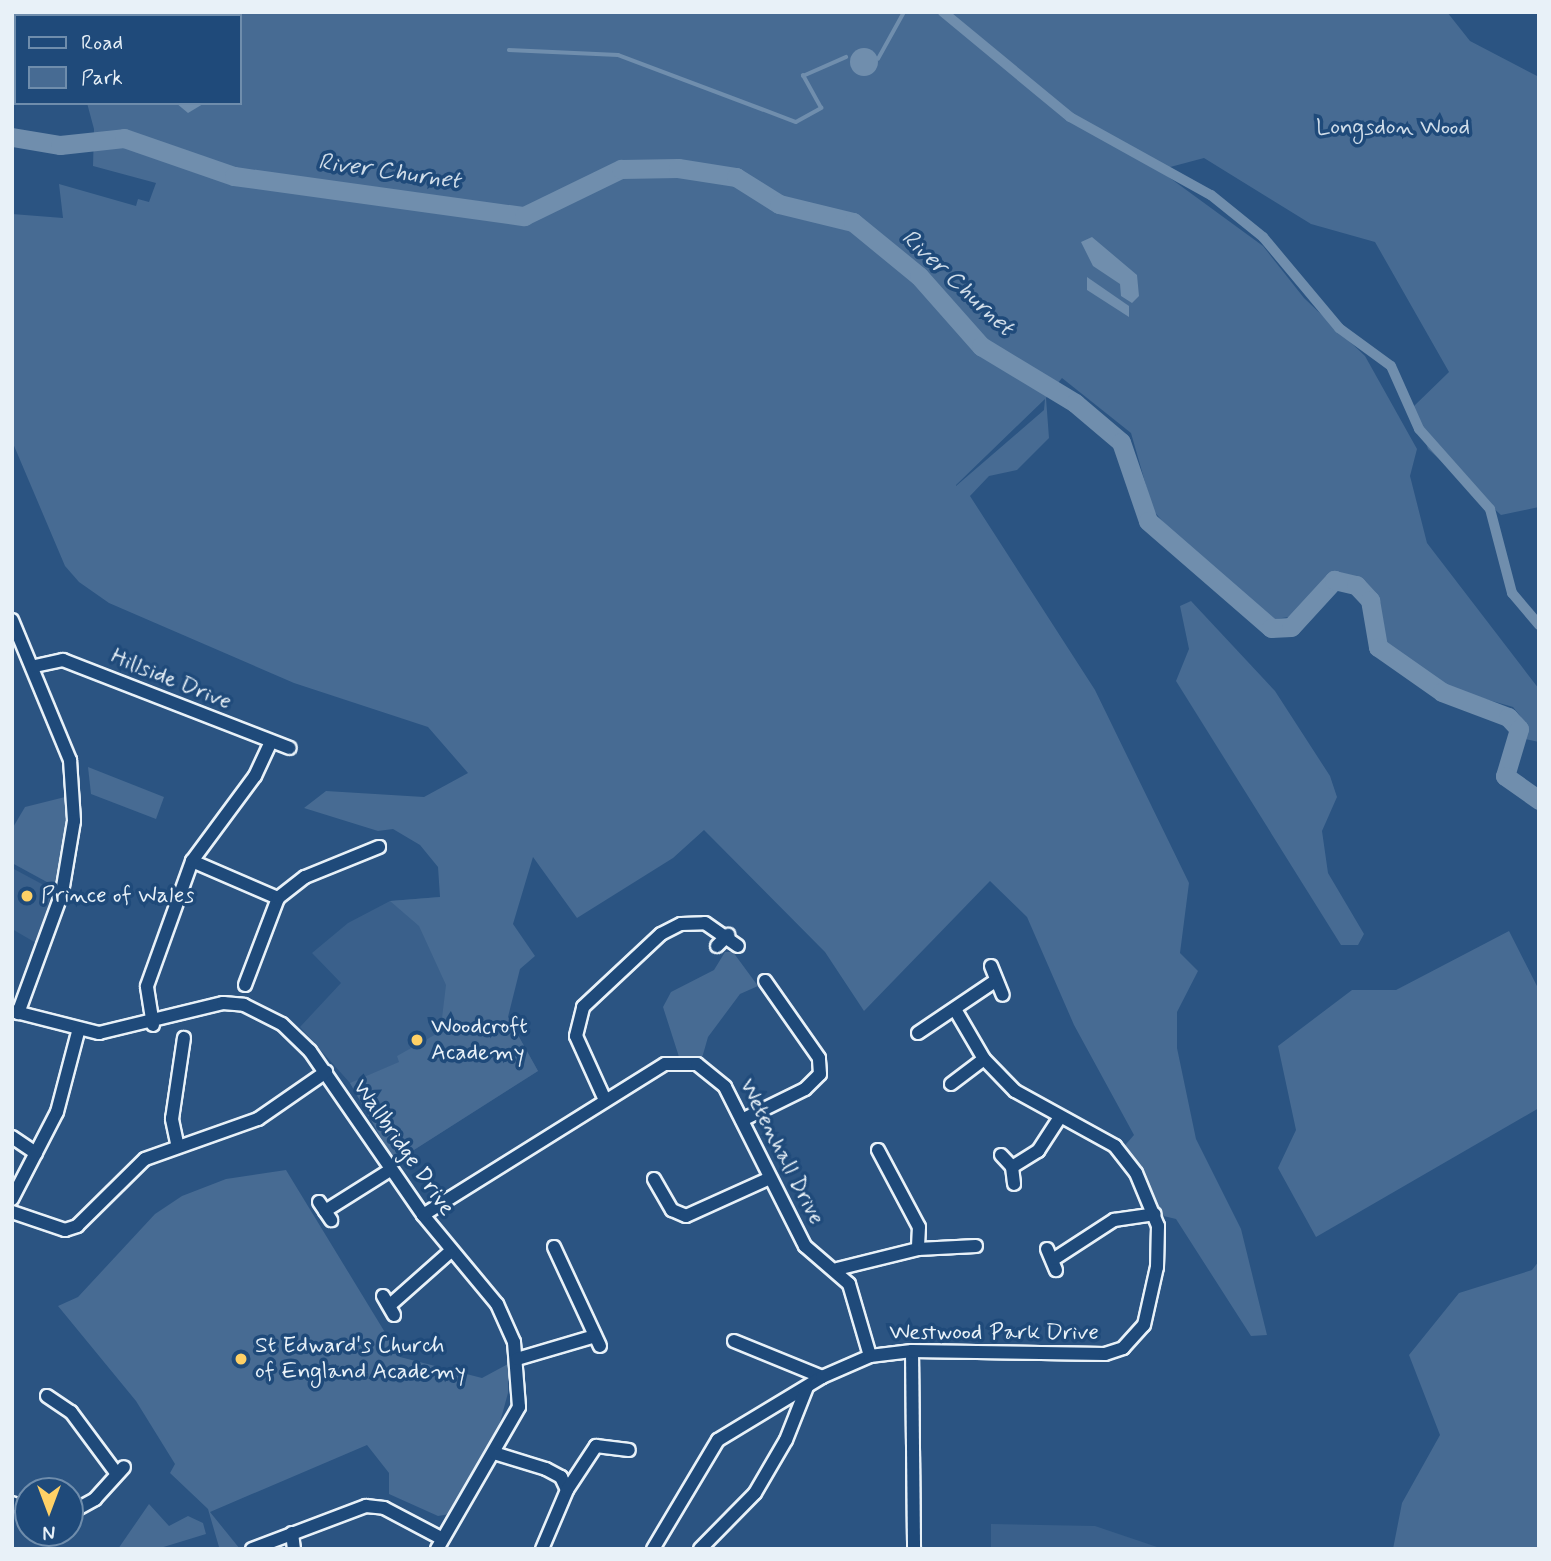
<!DOCTYPE html>
<style>
body{margin:0}
#map{position:relative;width:1551px;height:1561px;overflow:hidden;background:#2b5482;font-family:Mynerve,sans-serif}
div>[style]{position:absolute}
[style*='--x']{left:calc(var(--x)*1px);top:calc(var(--y)*1px);width:calc(var(--w)*1px);rotate:calc(var(--a)*1deg)}
.built>*{inset:0;background:#3a608b}
.green>*{inset:0;background:#476b93}
.water>*{inset:0;background:#708ead}
.round{border-radius:50%}
.stream>*{height:3.5px;margin:-1.75px;padding:0 1.75px;transform-origin:1.75px;border-radius:1.75px;background:#708ead}
.canal>*{height:10px;margin:-5px;padding:0 5px;transform-origin:5px;border-radius:5px;background:#708ead}
.river>*{height:19px;margin:-9.5px;padding:0 9.5px;transform-origin:9.5px;border-radius:9.5px;background:#708ead}
.roads{filter:drop-shadow(2px 0 #e8f1f8) drop-shadow(-2px 0 #e8f1f8) drop-shadow(0 2px #e8f1f8) drop-shadow(0 -2px #e8f1f8)}
.minor>*{height:12px;margin:-6px;padding:0 6px;transform-origin:6px;border-radius:6px;background:#1f4a7a}
.dots>*{width:19px;height:19px;translate:-50% -50%;box-sizing:border-box;border:4px solid #1f4a7a;border-radius:50%}
span{translate:-50% -50%;white-space:nowrap;text-align:center;line-height:1.15;-webkit-text-stroke:7px #1f4a7a;paint-order:stroke}
.park-label{font-size:23px;color:#d0dde9}
.street-label{font-size:23px;color:#e8f1f8}
.poi-label{font-size:23px;color:#e8f1f8}
.left{translate:0 -50%;text-align:left}
.water-label{font-size:24px;color:#d0dde9;font-style:italic}
.frame{position:absolute;inset:0;border:14px solid #e8f1f8;pointer-events:none}
.legend{position:absolute;left:14px;top:14px;width:228px;height:91px;box-sizing:border-box;background:#1f4a7a;border:2px solid #6f8dac;margin:0;padding:9px 12px;list-style:none;font-size:21px;color:#e8f1f8}
.legend li{display:flex;align-items:center;gap:14px;height:35px}
.legend b{width:35px;border:2px solid #6f8dac}
.north{position:absolute;left:14px;top:1477px;width:70px;height:70px;box-sizing:border-box;background:#1f4a7a;border:2px solid #6f8dac;border-radius:50%;rotate:180deg;font-size:19px;font-weight:700;line-height:28px;text-align:center;color:#e8f1f8}
.north::after{content:'';display:block;margin:auto;width:24px;height:32px;background:#ffd166;clip-path:polygon(50% 0,100% 100%,50% 72%,0 100%)}
</style>
<div id="map">
<div class="built">
<div style="clip-path:polygon(12px 868px,53px 890px,36px 943px,12px 929px)"></div>
<div style="clip-path:polygon(440px 897px,538px 1071px,395px 1162px,350px 1083px,300px 1027px,341px 983px,312px 953px,348px 923px,390px 901px)"></div>
<div style="clip-path:polygon(991px 1524px,1095px 1526px,1163px 1549px,991px 1549px)"></div>
</div>
<div class="green">
<div style="clip-path:polygon(evenodd,124px 12px,1447px 12px,1470px 41px,1539px 77px,1539px 507px,1501px 515px,1428px 449px,1413px 407px,1449px 372px,1375px 242px,1311px 224px,1204px 158px,1159px 170px,1263px 246px,1304px 298px,1365px 356px,1417px 449px,1410px 476px,1427px 543px,1539px 689px,1539px 742px,1521px 738px,1521px 717px,1513px 707px,1450px 689px,1383px 646px,1375px 595px,1359px 577px,1337px 574px,1290px 617px,1274px 619px,1174px 535px,1153px 510px,1131px 433px,1062px 378px,1046px 398px,1049px 438px,1017px 470px,989px 476px,970px 496px,1095px 690px,1189px 883px,1180px 953px,1198px 971px,1177px 1012px,1177px 1048px,1196px 1139px,1241px 1229px,1267px 1335px,1251px 1336px,1176px 1219px,1155px 1214px,1120px 1151px,1134px 1135px,1074px 1025px,1027px 917px,990px 881px,864px 1011px,825px 952px,704px 830px,673px 858px,577px 918px,533px 857px,513px 924px,535px 956px,520px 969px,508px 1017px,538px 1071px,395px 1162px,350px 1083px,399px 1062px,397px 1056px,447px 1028px,442px 1018px,446px 985px,419px 926px,390px 901px,440px 897px,438px 867px,420px 845px,393px 829px,378px 831px,304px 808px,326px 791px,424px 797px,468px 773px,428px 727px,294px 683px,109px 603px,79px 582px,65px 566px,12px 441px,12px 214px,63px 218px,59px 184px,136px 206px,138px 199px,149px 202px,156px 183px,93px 166px,94px 129px,87px 103px,240px 103px,240px 16px,124px 12px,1045px 399px,1044px 410px,956px 486px,956px 485px,1045px 399px)"></div>
<div style="clip-path:polygon(1191px 601px,1275px 691px,1330px 776px,1337px 797px,1322px 831px,1328px 873px,1364px 934px,1358px 945px,1341px 945px,1176px 681px,1189px 649px,1180px 606px)"></div>
<div style="clip-path:polygon(88px 767px,164px 797px,156px 819px,91px 794px)"></div>
<div style="clip-path:polygon(65px 797px,65px 827px,56px 887px,12px 863px,12px 829px,25px 807px)"></div>
<div style="clip-path:polygon(1509px 931px,1539px 990px,1539px 1108px,1316px 1237px,1278px 1168px,1296px 1130px,1278px 1046px,1352px 990px,1396px 990px)"></div>
<div style="clip-path:polygon(725px 952px,733px 952px,758px 986px,740px 994px,708px 1037px,700px 1065px,680px 1060px,663px 1007px,671px 992px,714px 970px)"></div>
<div style="clip-path:polygon(286px 1170px,400px 1357px,482px 1378px,508px 1364px,508px 1393px,499px 1426px,450px 1514px,438px 1516px,389px 1494px,389px 1473px,367px 1445px,210px 1512px,240px 1549px,219px 1547px,208px 1509px,170px 1473px,175px 1464px,136px 1401px,58px 1306px,78px 1297px,155px 1214px,182px 1196px,226px 1179px)"></div>
<div style="clip-path:polygon(1539px 1261px,1539px 1549px,1393px 1549px,1402px 1503px,1440px 1435px,1409px 1355px,1459px 1293px,1532px 1270px)"></div>
<div style="clip-path:polygon(149px 1504px,169px 1526px,188px 1516px,203px 1523px,206px 1534px,157px 1549px,118px 1549px)"></div>
</div>
<div class="water">
<div class="round" style="left:850px;top:48px;width:28px;height:28px"></div>
<div style="clip-path:polygon(176px 103px,203px 103px,203px 104px,188px 113px)"></div>
<div style="clip-path:polygon(1092px 237px,1137px 275px,1139px 296px,1132px 303px,1121px 296px,1120px 284px,1093px 266px,1081px 242px)"></div>
<div style="clip-path:polygon(1087px 277px,1129px 306px,1129px 317px,1087px 290px)"></div>
</div>
<div class="stream">
<div style="--x:509;--y:50;--w:109;--a:2.6"></div>
<div style="--x:618;--y:55;--w:190;--a:20.6"></div>
<div style="--x:796;--y:122;--w:29;--a:-29"></div>
<div style="--x:821;--y:108;--w:37;--a:-119"></div>
<div style="--x:803;--y:76;--w:47;--a:-23.8"></div>
<div style="--x:878;--y:59;--w:54;--a:-61"></div>
</div>
<div class="canal">
<div style="--x:943;--y:12;--w:165;--a:39.6"></div>
<div style="--x:1070;--y:117;--w:161;--a:29"></div>
<div style="--x:1211;--y:195;--w:67;--a:38.9"></div>
<div style="--x:1263;--y:237;--w:119;--a:50.1"></div>
<div style="--x:1339;--y:328;--w:64;--a:36.2"></div>
<div style="--x:1391;--y:366;--w:69;--a:66"></div>
<div style="--x:1419;--y:429;--w:107;--a:48.4"></div>
<div style="--x:1490;--y:509;--w:87;--a:75.3"></div>
<div style="--x:1512;--y:593;--w:42;--a:49.8"></div>
</div>
<div class="river">
<div style="--x:12;--y:137;--w:49;--a:9.5"></div>
<div style="--x:60;--y:145;--w:64;--a:-6.2"></div>
<div style="--x:124;--y:138;--w:116;--a:19.1"></div>
<div style="--x:234;--y:176;--w:293;--a:7.9"></div>
<div style="--x:524;--y:216;--w:108;--a:-25.9"></div>
<div style="--x:621;--y:169;--w:57;--a:-1"></div>
<div style="--x:678;--y:168;--w:59;--a:8.8"></div>
<div style="--x:736;--y:177;--w:51;--a:32.1"></div>
<div style="--x:779;--y:204;--w:76;--a:13.7"></div>
<div style="--x:853;--y:222;--w:85;--a:39.3"></div>
<div style="--x:919;--y:276;--w:94;--a:48.5"></div>
<div style="--x:981;--y:346;--w:110;--a:31.2"></div>
<div style="--x:1075;--y:403;--w:60;--a:40.3"></div>
<div style="--x:1121;--y:442;--w:83;--a:71.1"></div>
<div style="--x:1148;--y:521;--w:163;--a:41"></div>
<div style="--x:1271;--y:628;--w:20;--a:-3"></div>
<div style="--x:1291;--y:627;--w:64;--a:-47.5"></div>
<div style="--x:1334;--y:580;--w:23;--a:13"></div>
<div style="--x:1356;--y:585;--w:21;--a:47"></div>
<div style="--x:1370;--y:600;--w:48;--a:80.3"></div>
<div style="--x:1378;--y:647;--w:78;--a:35.1"></div>
<div style="--x:1442;--y:692;--w:71;--a:20.7"></div>
<div style="--x:1508;--y:717;--w:16;--a:47"></div>
<div style="--x:1519;--y:729;--w:49;--a:106.6"></div>
<div style="--x:1505;--y:776;--w:42;--a:35.2"></div>
</div>
<div class="roads">
<div class="minor">
<div style="--x:12;--y:620;--w:152;--a:67.5"></div>
<div style="--x:70;--y:760;--w:61;--a:86.2"></div>
<div style="--x:74;--y:821;--w:73;--a:99.5"></div>
<div style="--x:62;--y:893;--w:128;--a:110.1"></div>
<div style="--x:35;--y:666;--w:29;--a:-12"></div>
<div style="--x:63;--y:660;--w:243;--a:21.2"></div>
<div style="--x:192;--y:861;--w:94;--a:23.3"></div>
<div style="--x:717;--y:946;--w:16;--a:-45"></div>
<div style="--x:991;--y:966;--w:31;--a:68"></div>
<div style="--x:245;--y:985;--w:93;--a:-69.2"></div>
<div style="--x:278;--y:898;--w:34;--a:-38"></div>
<div style="--x:305;--y:877;--w:80;--a:-22.1"></div>
<div style="--x:12;--y:1011;--w:90;--a:14.2"></div>
<div style="--x:99;--y:1033;--w:128;--a:-13.6"></div>
<div style="--x:223;--y:1003;--w:21;--a:5"></div>
<div style="--x:244;--y:1005;--w:42;--a:26.6"></div>
<div style="--x:282;--y:1024;--w:39;--a:44"></div>
<div style="--x:310;--y:1051;--w:199;--a:55.4"></div>
<div style="--x:423;--y:1215;--w:116;--a:50.3"></div>
<div style="--x:497;--y:1304;--w:42;--a:65.9"></div>
<div style="--x:514;--y:1342;--w:65;--a:85.6"></div>
<div style="--x:519;--y:1407;--w:164;--a:120"></div>
<div style="--x:153;--y:1025;--w:39;--a:-99"></div>
<div style="--x:147;--y:986;--w:133;--a:-70.2"></div>
<div style="--x:192;--y:861;--w:106;--a:-53.5"></div>
<div style="--x:255;--y:776;--w:38;--a:-65"></div>
<div style="--x:918;--y:1033;--w:93;--a:-34"></div>
<div style="--x:951;--y:1084;--w:41;--a:-37.1"></div>
<div style="--x:605;--y:1100;--w:70;--a:-114.4"></div>
<div style="--x:576;--y:1036;--w:30;--a:-76"></div>
<div style="--x:583;--y:1007;--w:107;--a:-43.1"></div>
<div style="--x:661;--y:934;--w:22;--a:-27"></div>
<div style="--x:681;--y:924;--w:24;--a:-2"></div>
<div style="--x:705;--y:923;--w:40;--a:34.9"></div>
<div style="--x:742;--y:1120;--w:70;--a:-26.2"></div>
<div style="--x:805;--y:1089;--w:21;--a:-45"></div>
<div style="--x:820;--y:1074;--w:16;--a:-94"></div>
<div style="--x:819;--y:1058;--w:94;--a:-125"></div>
<div style="--x:12;--y:1137;--w:29;--a:34"></div>
<div style="--x:177;--y:1143;--w:25;--a:-102"></div>
<div style="--x:172;--y:1119;--w:82;--a:-81.6"></div>
<div style="--x:878;--y:1150;--w:87;--a:62"></div>
<div style="--x:919;--y:1227;--w:22;--a:93"></div>
<div style="--x:1001;--y:1155;--w:16;--a:47"></div>
<div style="--x:1012;--y:1167;--w:17;--a:83"></div>
<div style="--x:1012;--y:1167;--w:31;--a:-32"></div>
<div style="--x:1038;--y:1151;--w:40;--a:-57.1"></div>
<div style="--x:654;--y:1179;--w:36;--a:60"></div>
<div style="--x:672;--y:1210;--w:15;--a:23"></div>
<div style="--x:686;--y:1216;--w:92;--a:-24.3"></div>
<div style="--x:12;--y:1199;--w:98;--a:-62.7"></div>
<div style="--x:57;--y:1112;--w:83;--a:-75.3"></div>
<div style="--x:319;--y:1202;--w:22;--a:56"></div>
<div style="--x:325;--y:1211;--w:77;--a:-32.2"></div>
<div style="--x:12;--y:1212;--w:56;--a:18.8"></div>
<div style="--x:65;--y:1230;--w:13;--a:-18"></div>
<div style="--x:77;--y:1226;--w:95;--a:-44.6"></div>
<div style="--x:145;--y:1159;--w:120;--a:-19.5"></div>
<div style="--x:258;--y:1119;--w:83;--a:-34.7"></div>
<div style="--x:423;--y:1215;--w:285;--a:-32"></div>
<div style="--x:665;--y:1064;--w:32;--a:0"></div>
<div style="--x:697;--y:1064;--w:36;--a:39"></div>
<div style="--x:725;--y:1087;--w:178;--a:63.3"></div>
<div style="--x:805;--y:1246;--w:58;--a:40.8"></div>
<div style="--x:849;--y:1284;--w:75;--a:73.7"></div>
<div style="--x:554;--y:1247;--w:109;--a:65.1"></div>
<div style="--x:1047;--y:1249;--w:23;--a:67"></div>
<div style="--x:1054;--y:1259;--w:72;--a:-33"></div>
<div style="--x:1114;--y:1220;--w:41;--a:-8.3"></div>
<div style="--x:837;--y:1269;--w:83;--a:-13.9"></div>
<div style="--x:918;--y:1249;--w:58;--a:-3"></div>
<div style="--x:383;--y:1296;--w:22;--a:60"></div>
<div style="--x:390;--y:1305;--w:81;--a:-41.5"></div>
<div style="--x:734;--y:1341;--w:95;--a:22.2"></div>
<div style="--x:912;--y:1351;--w:198;--a:89.4"></div>
<div style="--x:517;--y:1359;--w:81;--a:-16.4"></div>
<div style="--x:47;--y:1396;--w:29;--a:34"></div>
<div style="--x:71;--y:1412;--w:77;--a:53.4"></div>
<div style="--x:494;--y:1453;--w:54;--a:17.1"></div>
<div style="--x:546;--y:1469;--w:17;--a:28"></div>
<div style="--x:561;--y:1477;--w:14;--a:65"></div>
<div style="--x:12;--y:1503;--w:17;--a:21"></div>
<div style="--x:70;--y:1513;--w:29;--a:-29"></div>
<div style="--x:95;--y:1499;--w:43;--a:-47.8"></div>
<div style="--x:292;--y:1533;--w:16;--a:83"></div>
<div style="--x:252;--y:1549;--w:122;--a:-20.7"></div>
<div style="--x:366;--y:1506;--w:18;--a:6"></div>
<div style="--x:384;--y:1508;--w:64;--a:27.8"></div>
<div style="--x:542;--y:1549;--w:64;--a:-67"></div>
<div style="--x:567;--y:1490;--w:53;--a:-56.6"></div>
<div style="--x:596;--y:1446;--w:33;--a:7"></div>
<div style="--x:653;--y:1549;--w:127;--a:-59.2"></div>
<div style="--x:718;--y:1440;--w:122;--a:-31.2"></div>
<div style="--x:822;--y:1377;--w:52;--a:-23.6"></div>
<div style="--x:870;--y:1356;--w:42;--a:-6.8"></div>
<div style="--x:912;--y:1351;--w:193;--a:0.9"></div>
<div style="--x:1105;--y:1354;--w:19;--a:-18"></div>
<div style="--x:1123;--y:1348;--w:31;--a:-48"></div>
<div style="--x:1144;--y:1325;--w:59;--a:-77.4"></div>
<div style="--x:1157;--y:1267;--w:41;--a:-88.6"></div>
<div style="--x:1158;--y:1226;--w:57;--a:-112.5"></div>
<div style="--x:1136;--y:1173;--w:34;--a:-128"></div>
<div style="--x:1115;--y:1146;--w:114;--a:-151.2"></div>
<div style="--x:1015;--y:1091;--w:45;--a:-134.1"></div>
<div style="--x:984;--y:1059;--w:56;--a:-120.3"></div>
<div style="--x:700;--y:1549;--w:78;--a:-45.5"></div>
<div style="--x:755;--y:1493;--w:61;--a:-59.7"></div>
<div style="--x:786;--y:1440;--w:57;--a:-68.4"></div>
</div>
</div>
<div class="dots">
<div style="left:27px;top:896px;background:#ffd166"></div>
<div style="left:417px;top:1040px;background:#ffd166"></div>
<div style="left:241px;top:1359px;background:#ffd166"></div>
</div>
<div class="park-label">
<span style="left:1393px;top:128px">Longsdon Wood</span>
</div>
<div class="street-label">
<span style="left:171px;top:680px;rotate:22deg">Hillside Drive</span>
<span style="left:403px;top:1148px;rotate:55deg">Wallbridge Drive</span>
<span style="left:781px;top:1152px;rotate:63deg">Wetenhall Drive</span>
<span style="left:994px;top:1333px">Westwood Park Drive</span>
</div>
<div class="poi-label">
<span class="left" style="left:41px;top:896px">Prince of Wales</span>
<span class="left" style="left:431px;top:1040px">Woodcroft<br>Academy</span>
<span class="left" style="left:255px;top:1359px">St Edward's Church<br>of England Academy</span>
</div>
<div class="water-label">
<span style="left:389px;top:172px;rotate:8deg">River Churnet</span>
<span style="left:957px;top:283px;rotate:43deg">River Churnet</span>
</div>
<div class="frame"></div>
<ul class="legend">
<li><b style="height:9px;background:#1f4a7a"></b>Road</li>
<li><b style="height:19px;background:#476b93"></b>Park</li>
</ul>
<div class="north">N</div>
</div>
